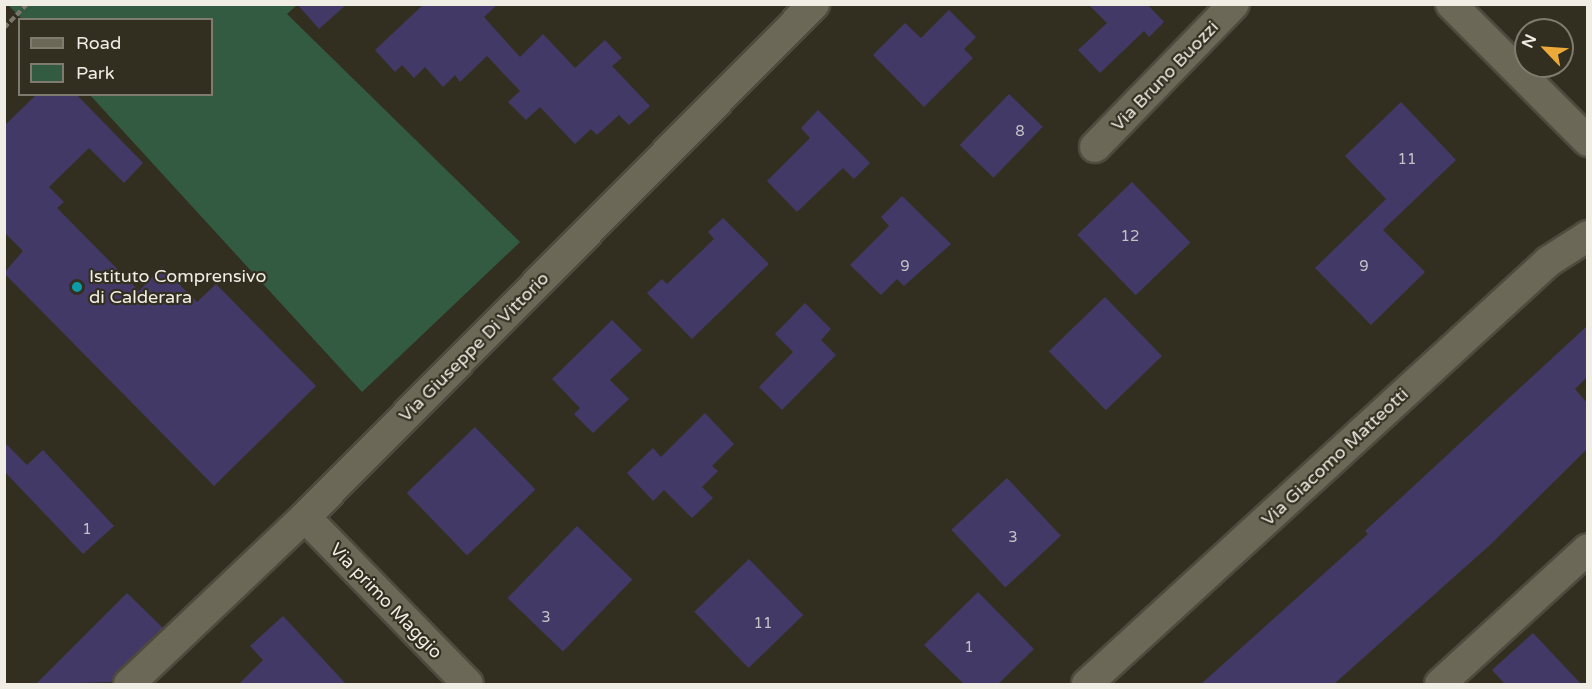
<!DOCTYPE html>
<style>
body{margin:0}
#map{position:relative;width:1592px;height:689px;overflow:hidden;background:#332f20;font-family:"Varela Round",sans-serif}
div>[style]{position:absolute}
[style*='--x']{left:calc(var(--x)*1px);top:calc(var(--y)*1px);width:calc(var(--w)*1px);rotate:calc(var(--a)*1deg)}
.green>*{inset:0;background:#325b41}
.building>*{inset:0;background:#433967;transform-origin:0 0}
.path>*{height:4px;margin-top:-2px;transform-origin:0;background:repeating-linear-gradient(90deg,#7b776a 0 6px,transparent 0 9px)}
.roads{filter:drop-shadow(2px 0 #4e4b3e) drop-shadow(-2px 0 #4e4b3e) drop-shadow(0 2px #4e4b3e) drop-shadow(0 -2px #4e4b3e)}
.minor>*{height:30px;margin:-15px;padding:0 15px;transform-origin:15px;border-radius:15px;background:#6c6857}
.dots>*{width:16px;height:16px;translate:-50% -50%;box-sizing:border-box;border:3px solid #332f20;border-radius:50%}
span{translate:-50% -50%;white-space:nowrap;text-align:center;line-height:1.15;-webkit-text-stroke:4.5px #332f20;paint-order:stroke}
.number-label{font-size:15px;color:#c5c1c5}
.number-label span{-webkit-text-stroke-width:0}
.street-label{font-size:18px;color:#f0eee4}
.poi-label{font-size:18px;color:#f0eee4}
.left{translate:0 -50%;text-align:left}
.frame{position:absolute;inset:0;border:6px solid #f0eee4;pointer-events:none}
.legend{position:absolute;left:18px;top:18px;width:195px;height:78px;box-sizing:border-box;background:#332f20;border:2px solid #7f7b6e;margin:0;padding:8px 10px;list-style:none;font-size:18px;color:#f0eee4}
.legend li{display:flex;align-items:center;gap:12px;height:30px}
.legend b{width:30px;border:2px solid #7f7b6e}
.north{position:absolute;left:1514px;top:18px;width:60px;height:60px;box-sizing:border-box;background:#332f20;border:2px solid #7f7b6e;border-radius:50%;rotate:295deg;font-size:16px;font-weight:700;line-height:24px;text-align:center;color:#f0eee4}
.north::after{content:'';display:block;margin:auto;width:21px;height:27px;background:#ebaa39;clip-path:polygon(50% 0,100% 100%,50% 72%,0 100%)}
</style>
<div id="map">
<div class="green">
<div style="clip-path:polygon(8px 5px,297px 5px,287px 14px,520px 242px,362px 392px,90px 95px,212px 94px,212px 20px,22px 19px)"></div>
</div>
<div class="building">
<div style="clip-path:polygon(297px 4px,347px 4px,319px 29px)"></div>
<div style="clip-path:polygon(424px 4px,498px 4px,484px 17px,520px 57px,543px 34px,575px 68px,605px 40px,622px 58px,612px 66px,650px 106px,629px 125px,619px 115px,597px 135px,591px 129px,575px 144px,540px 107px,526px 120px,508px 102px,520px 91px,487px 56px,460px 82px,455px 75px,443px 87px,425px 67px,414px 78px,402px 65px,395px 72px,375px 50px)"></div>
<div style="clip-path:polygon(1088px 4px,1147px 4px,1164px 22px,1149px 37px,1144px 31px,1100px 73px,1078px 50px,1107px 23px)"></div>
<div style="clip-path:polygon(949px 10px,976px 37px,964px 49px,973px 58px,924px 107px,873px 55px,905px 23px,921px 38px)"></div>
<div style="clip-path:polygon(37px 94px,76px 94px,143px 163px,124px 183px,89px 148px,49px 187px,64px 202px,57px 208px,139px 291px,162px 267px,197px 302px,216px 284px,316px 386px,214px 486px,4px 273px,23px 251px,4px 232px,4px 126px)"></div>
<div style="left:1009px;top:94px;width:47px;height:71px;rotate:44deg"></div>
<div style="clip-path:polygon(1401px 102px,1456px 160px,1383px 230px,1425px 272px,1371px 325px,1315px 268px,1386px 199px,1345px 156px)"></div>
<div style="clip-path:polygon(818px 110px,870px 163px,854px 179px,843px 168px,797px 212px,767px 181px,810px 138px,801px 128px)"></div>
<div style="left:1132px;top:182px;width:84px;height:76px;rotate:46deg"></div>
<div style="clip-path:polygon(902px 196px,951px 244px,904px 286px,897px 279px,881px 295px,850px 265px,889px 226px,881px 217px)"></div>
<div style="clip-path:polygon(723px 218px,769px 264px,692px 339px,647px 293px,662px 279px,667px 284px,714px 239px,708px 232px)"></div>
<div style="left:1105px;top:297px;width:82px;height:78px;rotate:46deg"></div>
<div style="clip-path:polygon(805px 303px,831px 329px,821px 340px,836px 355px,782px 410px,759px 387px,793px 352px,775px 334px)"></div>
<div style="clip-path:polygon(612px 320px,642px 350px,610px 380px,629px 399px,593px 433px,574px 414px,580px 408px,552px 379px)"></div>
<div style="clip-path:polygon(1587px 326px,1587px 377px,1575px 389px,1587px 403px,1587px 449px,1491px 544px,1334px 684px,1201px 684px,1368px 534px,1365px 531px)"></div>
<div style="clip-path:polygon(705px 413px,734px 444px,712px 466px,718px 471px,702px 487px,713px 498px,692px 518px,664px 490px,653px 501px,627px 473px,653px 448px,661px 457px)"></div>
<div style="left:475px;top:427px;width:87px;height:95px;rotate:46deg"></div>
<div style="clip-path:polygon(4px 442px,27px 465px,43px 450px,114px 526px,83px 554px,4px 471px)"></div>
<div style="left:1007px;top:478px;width:79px;height:76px;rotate:47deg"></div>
<div style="left:577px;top:526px;width:77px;height:100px;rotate:44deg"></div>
<div style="left:749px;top:559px;width:78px;height:76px;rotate:46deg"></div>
<div style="clip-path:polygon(978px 592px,1034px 649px,998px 684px,964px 684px,924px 645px)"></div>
<div style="clip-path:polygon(127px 593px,163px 628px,117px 671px,112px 682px,36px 684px)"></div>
<div style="clip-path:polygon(283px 616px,308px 643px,346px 684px,239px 684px,263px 660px,250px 646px)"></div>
<div style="clip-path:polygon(1533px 633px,1581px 684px,1505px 684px,1492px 670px)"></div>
</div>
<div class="path">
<div style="--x:4;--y:28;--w:33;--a:-46"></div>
</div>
<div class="roads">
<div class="minor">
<div style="--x:1451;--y:4;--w:194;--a:45"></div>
<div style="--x:1095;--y:147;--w:199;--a:-45.8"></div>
<div style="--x:305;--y:517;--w:233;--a:45.7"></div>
<div style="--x:129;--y:684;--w:243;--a:-43.5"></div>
<div style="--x:305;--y:517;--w:723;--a:-45.22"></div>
<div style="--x:1087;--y:684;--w:626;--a:-42.48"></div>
<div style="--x:1549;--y:261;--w:46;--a:-32.7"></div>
<div style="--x:1440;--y:684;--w:200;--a:-42.4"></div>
</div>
</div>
<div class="dots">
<div style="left:77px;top:287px;background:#0f9aa8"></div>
</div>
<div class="number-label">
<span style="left:1020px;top:132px">8</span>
<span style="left:1407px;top:160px">11</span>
<span style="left:1130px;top:237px">12</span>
<span style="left:905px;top:267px">9</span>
<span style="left:1364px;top:267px">9</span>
<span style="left:87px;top:530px">1</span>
<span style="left:1013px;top:538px">3</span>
<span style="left:546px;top:618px">3</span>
<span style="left:763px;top:624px">11</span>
<span style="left:969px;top:648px">1</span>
</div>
<div class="street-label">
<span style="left:1165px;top:76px;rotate:-46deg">Via Bruno Buozzi</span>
<span style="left:474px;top:347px;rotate:-45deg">Via Giuseppe Di Vittorio</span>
<span style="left:1335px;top:457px;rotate:-43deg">Via Giacomo Matteotti</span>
<span style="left:386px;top:601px;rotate:46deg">Via primo Maggio</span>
</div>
<div class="poi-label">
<span class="left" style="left:89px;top:287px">Istituto Comprensivo<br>di Calderara</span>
</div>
<div class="frame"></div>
<ul class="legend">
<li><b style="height:8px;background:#6c6857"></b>Road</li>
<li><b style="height:16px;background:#325b41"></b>Park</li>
</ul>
<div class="north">N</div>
</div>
